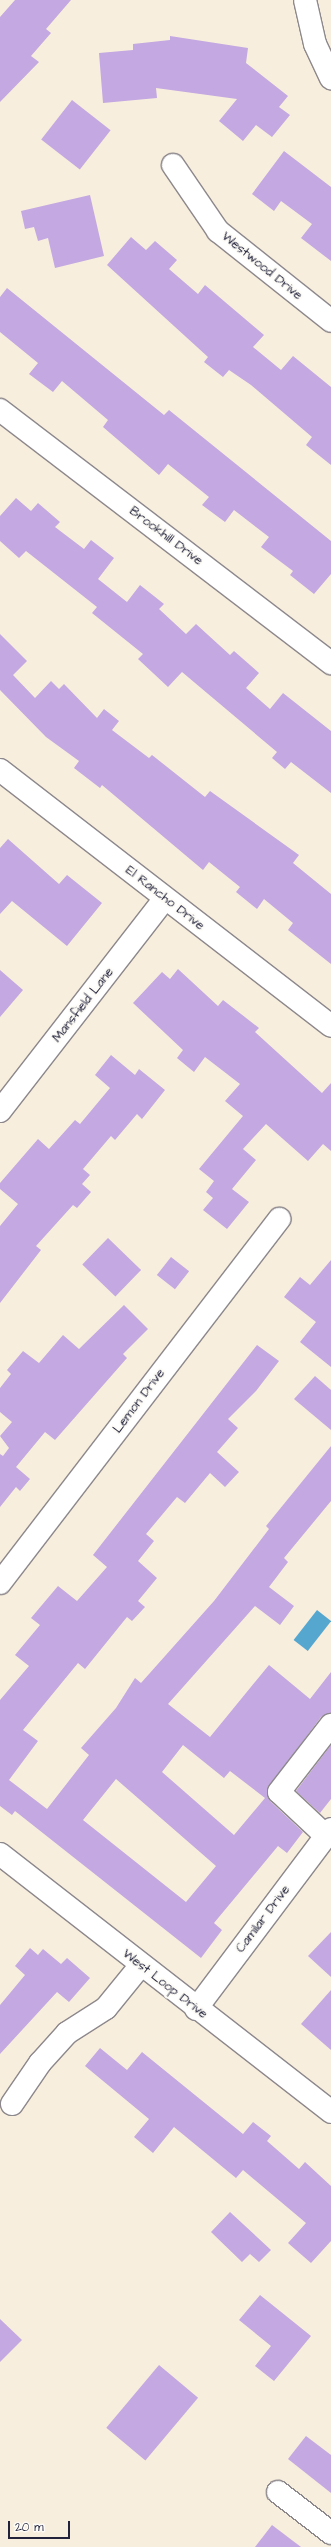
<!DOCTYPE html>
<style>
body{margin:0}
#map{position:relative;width:331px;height:2547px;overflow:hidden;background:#f8eedd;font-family:"Architects Daughter",sans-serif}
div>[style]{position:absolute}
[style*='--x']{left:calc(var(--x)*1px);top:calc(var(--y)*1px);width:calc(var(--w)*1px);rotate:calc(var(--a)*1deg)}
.water>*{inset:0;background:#55a7d0;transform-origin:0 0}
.building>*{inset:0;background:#c3a8e1;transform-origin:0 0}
.roads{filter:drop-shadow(1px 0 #8d888c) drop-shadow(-1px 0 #8d888c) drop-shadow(0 1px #8d888c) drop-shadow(0 -1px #8d888c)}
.minor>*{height:22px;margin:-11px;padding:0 11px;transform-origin:11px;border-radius:11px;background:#fff}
span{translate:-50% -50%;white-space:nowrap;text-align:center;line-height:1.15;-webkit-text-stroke:4px #fdfcf7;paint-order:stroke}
.street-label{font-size:13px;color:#22223b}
.scale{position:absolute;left:8px;top:2521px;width:62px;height:18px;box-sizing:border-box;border:2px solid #22223b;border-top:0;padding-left:5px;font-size:12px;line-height:14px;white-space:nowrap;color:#22223b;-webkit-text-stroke:3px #fdfcf7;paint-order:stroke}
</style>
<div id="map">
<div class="water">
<div style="left:317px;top:1610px;width:18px;height:38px;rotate:38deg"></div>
</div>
<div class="building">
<div style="clip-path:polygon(15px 0,71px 0,46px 29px,51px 33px,31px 56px,39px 62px,0 102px,0 17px)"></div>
<div style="clip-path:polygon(170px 36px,248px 48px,246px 63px,288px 96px,279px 107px,290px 115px,272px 137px,256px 125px,243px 141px,219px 121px,237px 99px,156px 88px,157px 98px,103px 103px,99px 53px,133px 50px,133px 44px,170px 40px)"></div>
<div style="left:72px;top:100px;width:49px;height:50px;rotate:38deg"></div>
<div style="clip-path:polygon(284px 151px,331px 187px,331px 261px,301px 238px,312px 224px,281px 201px,274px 211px,252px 194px)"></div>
<div style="clip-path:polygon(90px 195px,104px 256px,55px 268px,48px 238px,38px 241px,34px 227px,25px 229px,21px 211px)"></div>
<div style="clip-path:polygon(131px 237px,146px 250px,155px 241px,177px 260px,169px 269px,198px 294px,205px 285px,264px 335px,253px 347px,281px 370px,293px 356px,331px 387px,331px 465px,306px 445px,312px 437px,251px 385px,229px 370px,223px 377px,204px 362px,208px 357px,107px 265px)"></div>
<div style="clip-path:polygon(7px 288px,164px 415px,169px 410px,331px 541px,331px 574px,314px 594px,290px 575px,293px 571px,261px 547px,269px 537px,234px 510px,225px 522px,202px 505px,209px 497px,168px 464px,159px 475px,103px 427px,108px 420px,62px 381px,53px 392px,29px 374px,38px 363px,0 332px,0 297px)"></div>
<div style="clip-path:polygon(16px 498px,31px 511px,38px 503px,60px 522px,55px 527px,84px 549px,91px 540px,114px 558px,98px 579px,127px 602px,140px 585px,164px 604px,159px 609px,186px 634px,196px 624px,230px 655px,234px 651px,259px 673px,246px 688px,270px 709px,283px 693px,331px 731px,331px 793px,291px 762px,285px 769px,272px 758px,277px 752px,182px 672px,168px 687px,138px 659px,143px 654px,92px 613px,97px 607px,26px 551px,19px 558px,0 541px,0 516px)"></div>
<div style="clip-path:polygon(0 634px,27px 661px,13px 675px,35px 698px,51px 681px,59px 689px,64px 684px,97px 718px,104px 709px,119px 721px,112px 730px,149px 758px,152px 755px,205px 797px,210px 791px,299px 855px,293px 863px,331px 894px,331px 964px,288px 930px,293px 923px,264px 899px,257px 909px,236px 892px,240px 887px,209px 862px,203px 870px,102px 785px,100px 788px,74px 768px,79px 761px,46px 737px,0 690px)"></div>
<div style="clip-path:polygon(8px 839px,59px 884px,67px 875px,102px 903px,67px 946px,12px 901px,0 914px,0 848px)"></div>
<div style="clip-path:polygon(178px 969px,218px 1006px,223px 1000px,259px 1028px,255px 1032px,322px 1093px,331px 1083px,331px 1151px,323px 1144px,308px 1161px,266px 1124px,243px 1149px,256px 1160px,232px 1189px,249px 1202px,227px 1229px,203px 1210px,213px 1198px,206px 1192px,214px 1181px,199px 1169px,243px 1116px,225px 1101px,240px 1084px,205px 1057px,194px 1072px,177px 1058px,183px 1050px,133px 1003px,162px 972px,170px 979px)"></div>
<div style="clip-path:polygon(0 970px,23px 990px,0 1017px)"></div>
<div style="clip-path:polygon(111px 1055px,135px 1075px,139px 1069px,165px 1090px,142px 1119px,137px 1114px,115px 1140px,111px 1136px,83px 1169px,90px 1175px,82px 1184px,91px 1192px,77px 1208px,73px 1205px,36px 1246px,41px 1250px,0 1303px,0 1226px,18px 1204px,0 1189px,0 1183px,38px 1139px,49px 1149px,75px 1120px,80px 1124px,110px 1088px,95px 1075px)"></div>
<div style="left:108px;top:1238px;width:46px;height:37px;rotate:44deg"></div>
<div style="left:171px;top:1257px;width:23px;height:23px;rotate:38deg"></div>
<div style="clip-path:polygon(331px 1260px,331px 1367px,300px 1342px,316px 1322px,284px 1297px,300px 1277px,310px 1285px)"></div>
<div style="clip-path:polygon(124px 1305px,148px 1329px,123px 1354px,127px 1358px,55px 1440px,45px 1432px,16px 1467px,30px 1479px,20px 1491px,16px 1487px,0 1507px,0 1454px,3px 1456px,9px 1448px,0 1436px,12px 1422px,0 1412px,0 1388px,11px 1374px,7px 1370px,23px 1351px,39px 1363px,63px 1335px,79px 1349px)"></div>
<div style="clip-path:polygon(evenodd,257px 1345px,279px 1361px,256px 1391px,228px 1419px,238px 1428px,217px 1452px,239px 1472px,225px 1487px,210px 1473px,185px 1503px,177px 1497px,146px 1534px,154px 1541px,138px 1561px,157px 1578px,138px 1601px,145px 1607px,132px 1621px,127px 1617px,85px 1669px,78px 1663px,23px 1730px,38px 1741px,9px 1780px,47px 1809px,89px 1755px,81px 1748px,116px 1708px,135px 1678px,141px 1683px,214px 1601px,269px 1529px,266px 1526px,331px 1446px,331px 1501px,284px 1558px,288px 1562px,269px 1587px,294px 1606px,280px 1625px,255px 1606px,168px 1704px,210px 1737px,269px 1665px,310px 1699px,331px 1672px,331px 1713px,321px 1717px,267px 1790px,270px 1801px,303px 1832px,287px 1853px,278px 1846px,214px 1923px,222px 1930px,201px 1958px,15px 1811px,12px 1815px,0 1806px,0 1700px,29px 1666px,15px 1655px,40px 1625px,31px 1618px,58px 1586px,77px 1601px,107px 1567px,93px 1555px,257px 1345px,183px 1745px,224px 1778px,230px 1771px,265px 1798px,234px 1835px,162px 1772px,183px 1745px,257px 1345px,116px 1779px,216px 1866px,186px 1902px,83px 1820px,116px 1779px)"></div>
<div style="clip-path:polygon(315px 1376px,331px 1390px,331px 1430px,294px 1399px)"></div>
<div style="clip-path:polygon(331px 1745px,331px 1799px,320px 1813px,296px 1791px)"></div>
<div style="clip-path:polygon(331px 1932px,331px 1977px,308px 1956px)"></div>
<div style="clip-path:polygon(30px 1948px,38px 1955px,43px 1949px,61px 1964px,67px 1958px,90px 1978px,69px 2002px,57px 1992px,0 2054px,0 2005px,25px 1975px,15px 1966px)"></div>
<div style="clip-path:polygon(331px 1990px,331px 2050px,301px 2024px)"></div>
<div style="clip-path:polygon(100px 2048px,127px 2070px,142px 2052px,243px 2134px,253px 2122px,271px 2136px,267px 2141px,299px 2169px,305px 2162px,331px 2186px,331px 2241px,311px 2263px,288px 2243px,306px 2223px,243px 2170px,236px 2178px,174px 2127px,153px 2153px,134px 2137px,149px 2119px,85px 2066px)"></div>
<div style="clip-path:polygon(230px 2212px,271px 2250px,259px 2262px,250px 2254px,242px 2262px,211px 2232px)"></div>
<div style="clip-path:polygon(260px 2295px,311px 2336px,274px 2381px,255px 2366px,271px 2346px,239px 2320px)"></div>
<div style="clip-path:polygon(0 2319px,22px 2340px,0 2362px)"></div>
<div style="left:159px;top:2365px;width:51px;height:82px;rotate:40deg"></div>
<div style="clip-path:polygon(306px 2436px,331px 2455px,331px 2493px,288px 2459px)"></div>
<div style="clip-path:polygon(272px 2525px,301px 2547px,255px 2547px)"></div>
</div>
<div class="roads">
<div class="minor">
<div style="--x:305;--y:0;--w:45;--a:77.2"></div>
<div style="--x:315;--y:44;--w:38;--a:65"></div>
<div style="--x:173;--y:165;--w:80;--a:55.7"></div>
<div style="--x:218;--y:231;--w:144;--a:38.5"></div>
<div style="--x:0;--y:410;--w:417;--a:37.4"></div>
<div style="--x:0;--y:770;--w:418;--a:37.7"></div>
<div style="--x:0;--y:1111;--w:269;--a:-52.2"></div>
<div style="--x:0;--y:1583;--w:459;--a:-52.5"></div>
<div style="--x:326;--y:1836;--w:64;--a:-136.9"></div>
<div style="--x:279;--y:1792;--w:85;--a:-52.2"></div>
<div style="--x:0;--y:1854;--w:420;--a:37.9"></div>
<div style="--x:196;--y:2009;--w:225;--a:-53.1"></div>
<div style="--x:12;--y:2104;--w:50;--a:-55.7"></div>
<div style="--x:40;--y:2063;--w:40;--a:-48"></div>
<div style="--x:67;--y:2033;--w:46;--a:-32.7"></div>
<div style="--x:106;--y:2008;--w:55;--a:-50.9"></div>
<div style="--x:278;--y:2492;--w:67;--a:37.7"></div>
</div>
</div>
<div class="street-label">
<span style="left:262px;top:266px;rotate:39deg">Westwood Drive</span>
<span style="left:166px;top:536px;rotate:37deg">Brookhill Drive</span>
<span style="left:165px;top:898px;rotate:38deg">El Rancho Drive</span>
<span style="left:83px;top:1005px;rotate:-52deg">Mansfield Lane</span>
<span style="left:139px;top:1401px;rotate:-53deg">Lemon Drive</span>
<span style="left:263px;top:1919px;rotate:-53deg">Camilar Drive</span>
<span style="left:165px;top:1984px;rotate:38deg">West Loop Drive</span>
</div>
<div class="scale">20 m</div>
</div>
